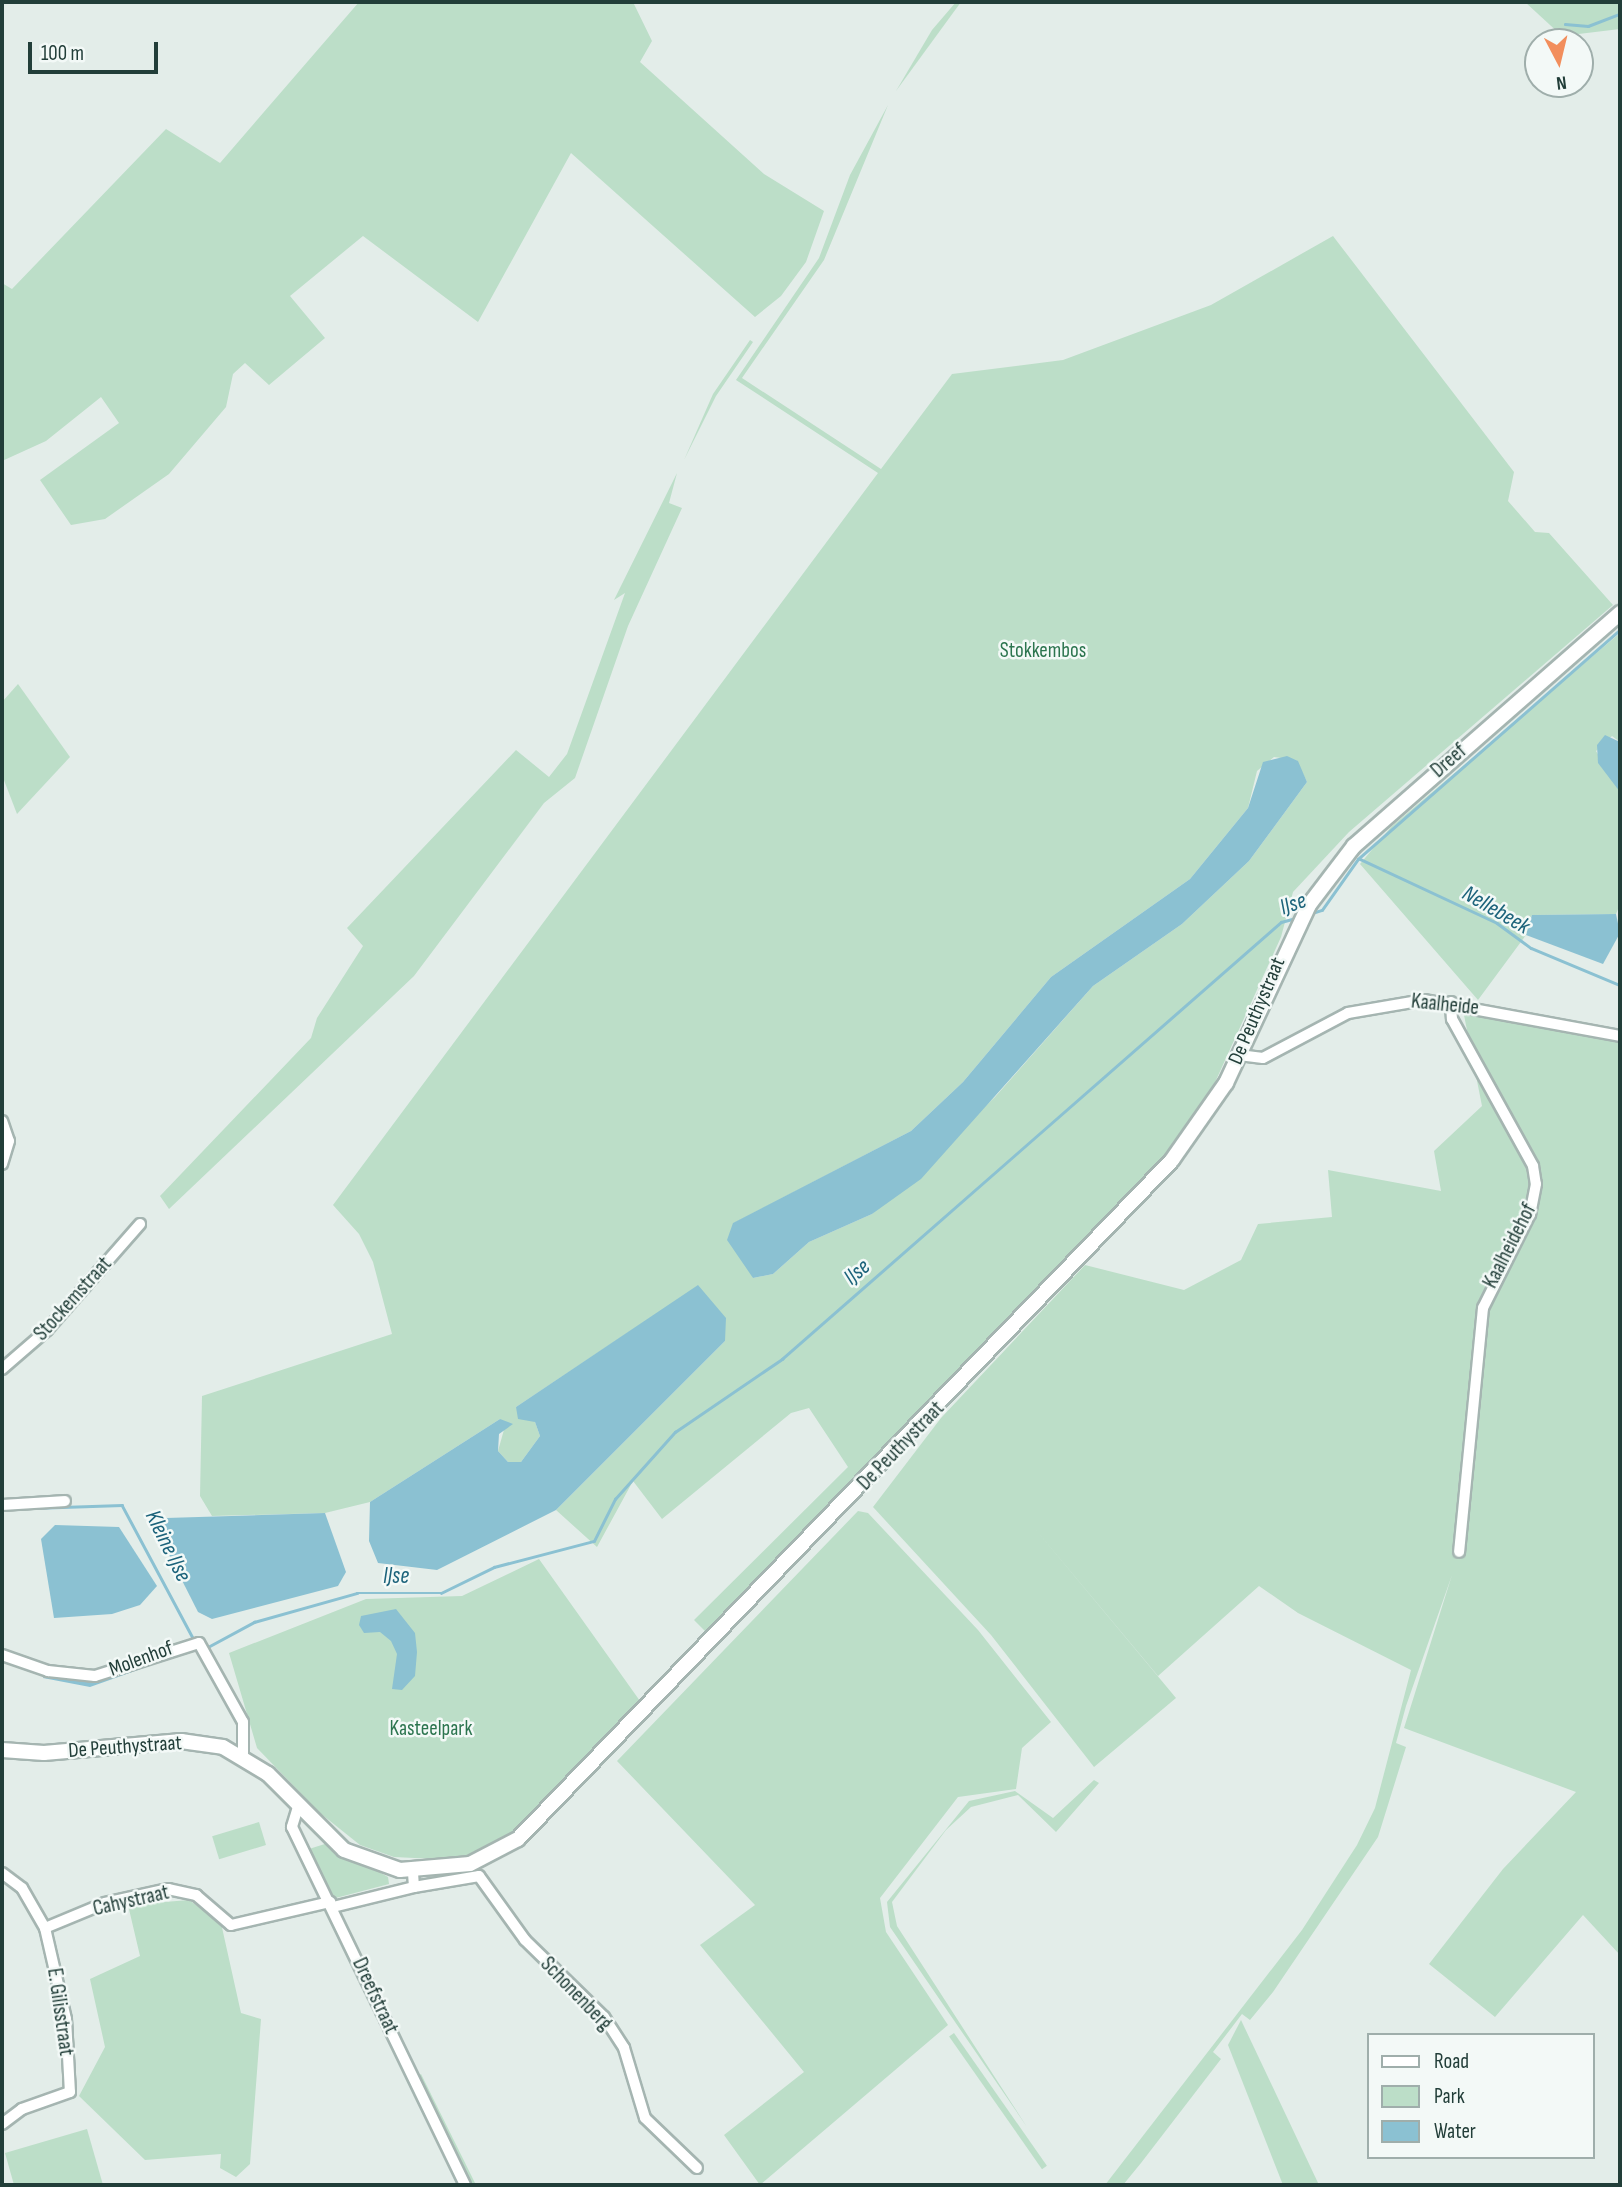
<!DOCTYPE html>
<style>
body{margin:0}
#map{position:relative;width:1622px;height:2187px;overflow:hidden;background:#e3ede9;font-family:"Sofia Sans Condensed",sans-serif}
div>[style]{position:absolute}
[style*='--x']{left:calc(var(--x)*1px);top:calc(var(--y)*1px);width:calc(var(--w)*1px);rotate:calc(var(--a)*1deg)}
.green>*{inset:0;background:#bcdec8;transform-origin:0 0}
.water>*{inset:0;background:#8bc1d2}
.stream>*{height:2.5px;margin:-1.25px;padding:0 1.25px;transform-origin:1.25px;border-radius:1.25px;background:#8bc1d2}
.roads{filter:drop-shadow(2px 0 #a5b5b1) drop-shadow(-2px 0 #a5b5b1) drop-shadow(0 2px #a5b5b1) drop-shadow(0 -2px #a5b5b1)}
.street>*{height:10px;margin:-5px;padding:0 5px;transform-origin:5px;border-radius:5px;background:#fff}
.secondary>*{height:14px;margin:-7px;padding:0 7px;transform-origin:7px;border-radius:7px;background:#fff}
span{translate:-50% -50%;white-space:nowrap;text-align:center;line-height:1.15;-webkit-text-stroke:5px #f3f9f7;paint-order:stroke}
.park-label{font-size:21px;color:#2c754f}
.street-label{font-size:21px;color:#223e39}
.water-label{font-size:23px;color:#1c637b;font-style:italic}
.frame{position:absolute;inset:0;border:4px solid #223e39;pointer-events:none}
.legend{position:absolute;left:1367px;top:2033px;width:228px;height:126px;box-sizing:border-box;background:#f3f9f7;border:2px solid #9faeab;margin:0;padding:9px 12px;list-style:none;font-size:21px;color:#223e39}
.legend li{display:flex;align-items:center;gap:14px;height:35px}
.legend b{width:35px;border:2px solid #9faeab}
.north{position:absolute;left:1524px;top:28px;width:70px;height:70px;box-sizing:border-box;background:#f3f9f7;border:2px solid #9faeab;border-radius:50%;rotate:173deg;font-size:19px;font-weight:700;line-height:28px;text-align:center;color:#223e39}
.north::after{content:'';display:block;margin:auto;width:24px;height:32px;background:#f28e5c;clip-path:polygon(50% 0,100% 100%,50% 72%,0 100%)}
.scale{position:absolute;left:28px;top:42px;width:130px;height:32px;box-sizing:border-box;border:4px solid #223e39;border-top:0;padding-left:9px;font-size:21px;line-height:24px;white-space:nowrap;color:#223e39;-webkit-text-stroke:5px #f3f9f7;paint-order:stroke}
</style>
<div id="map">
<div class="green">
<div style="clip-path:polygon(359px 2px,633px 2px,652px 41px,640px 62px,764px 174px,824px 211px,806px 262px,781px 296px,755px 317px,571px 153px,478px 322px,363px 236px,290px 296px,325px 338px,269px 385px,245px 363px,233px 374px,226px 407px,169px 474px,105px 519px,71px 525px,40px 480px,119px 423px,101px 397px,46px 441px,2px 461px,2px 283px,12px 289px,166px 129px,220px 163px)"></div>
<div style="clip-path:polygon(956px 2px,961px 2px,896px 91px,932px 30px)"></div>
<div style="clip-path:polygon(1525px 2px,1620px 2px,1620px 29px,1562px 36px)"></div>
<div style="clip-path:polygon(evenodd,888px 105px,824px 260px,742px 378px,881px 469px,952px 374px,1063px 360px,1211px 305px,1333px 236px,1514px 472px,1508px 501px,1535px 532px,1549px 533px,1613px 605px,1349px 832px,1293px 892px,1281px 937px,1202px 1111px,1159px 1164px,706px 1632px,694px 1620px,848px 1467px,809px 1408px,791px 1413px,662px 1519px,633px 1481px,597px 1547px,556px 1510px,725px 1341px,698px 1286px,516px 1407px,535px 1422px,540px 1436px,521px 1462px,508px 1462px,498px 1451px,505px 1426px,500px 1419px,370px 1502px,325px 1513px,212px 1516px,200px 1496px,202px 1396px,392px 1334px,373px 1262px,359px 1234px,333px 1205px,878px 473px,736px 380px,819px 258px,850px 175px,888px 105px,1274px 757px,1296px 760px,1307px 782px,1249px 861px,1182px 924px,1093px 986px,995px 1097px,872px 1214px,809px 1242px,773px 1274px,753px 1278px,734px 1223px,911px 1131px,963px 1082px,1051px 977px,1190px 879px,1248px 808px,1257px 771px,1274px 757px)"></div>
<div style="clip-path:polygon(750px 340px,753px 342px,716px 396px,684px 460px,713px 394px)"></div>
<div style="clip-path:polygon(677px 473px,669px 503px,682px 508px,628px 626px,575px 778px,544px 803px,414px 976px,169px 1209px,160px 1196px,311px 1038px,317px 1018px,363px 946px,347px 928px,516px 750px,549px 777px,567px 754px,625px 593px,614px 600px)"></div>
<div style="clip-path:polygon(1620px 633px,1620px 742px,1612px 736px,1596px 751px,1620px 792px,1620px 904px,1616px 914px,1532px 915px,1526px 935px,1478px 1000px,1360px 864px,1391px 827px)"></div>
<div style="clip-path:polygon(18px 684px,70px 757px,17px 814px,2px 775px,2px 702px)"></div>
<div style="clip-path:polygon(1463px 1010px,1620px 1041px,1620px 1955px,1583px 1915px,1495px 2017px,1429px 1964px,1503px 1869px,1576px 1792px,1404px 1728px,1452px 1575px,1406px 1706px,1396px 1743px,1406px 1747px,1378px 1837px,1273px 1992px,1250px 2020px,1242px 2014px,1213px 2052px,1221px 2059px,1141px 2163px,1123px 2185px,1105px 2185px,1302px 1930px,1357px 1845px,1375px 1808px,1411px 1670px,1298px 1613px,1259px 1586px,1158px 1676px,1031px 1524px,1176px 1698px,1094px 1767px,991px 1635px,873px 1507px,941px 1418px,1085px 1265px,1184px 1290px,1241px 1260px,1258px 1224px,1332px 1217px,1328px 1170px,1441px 1191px,1434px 1151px,1482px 1106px)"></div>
<div style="clip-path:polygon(858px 1511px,868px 1513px,978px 1630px,1051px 1722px,1022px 1748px,1016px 1789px,958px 1797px,880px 1898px,886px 1932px,948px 2025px,760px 2185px,724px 2135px,804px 2072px,700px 1945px,755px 1905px,617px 1761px)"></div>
<div style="clip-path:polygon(539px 1559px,640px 1701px,510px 1837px,455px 1860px,394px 1857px,360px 1845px,320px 1813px,257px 1748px,229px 1653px,366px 1599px,462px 1596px)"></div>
<div style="clip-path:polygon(1094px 1780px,1099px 1783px,1056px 1832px,1018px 1795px,971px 1807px,946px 1830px,892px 1902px,897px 1926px,1027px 2127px,890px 1927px,887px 1902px,969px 1801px,1015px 1791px,1053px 1818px)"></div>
<div style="left:259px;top:1822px;width:24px;height:49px;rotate:73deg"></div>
<div style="clip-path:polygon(328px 1843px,388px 1877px,389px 1884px,332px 1899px,309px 1849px)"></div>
<div style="clip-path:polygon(189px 1900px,221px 1923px,241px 2013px,261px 2019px,250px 2164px,236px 2177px,220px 2168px,221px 2154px,145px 2160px,79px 2096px,105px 2047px,90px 1979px,140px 1956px,128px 1905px)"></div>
<div style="clip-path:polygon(1241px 2020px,1319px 2185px,1283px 2185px,1228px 2045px)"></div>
<div style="left:954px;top:2033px;width:162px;height:6px;rotate:55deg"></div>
<div style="clip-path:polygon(421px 2074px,476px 2185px,465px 2185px,414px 2078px)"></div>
<div style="clip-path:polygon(87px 2129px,103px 2185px,14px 2185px,5px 2153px)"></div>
</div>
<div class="water">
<div style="clip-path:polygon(1605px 735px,1620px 742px,1620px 792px,1598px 763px,1597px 745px)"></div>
<div style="clip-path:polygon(1287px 756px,1298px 761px,1307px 782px,1249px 861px,1182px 924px,1093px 986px,921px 1179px,872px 1214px,809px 1242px,773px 1274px,753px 1278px,727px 1240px,733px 1223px,911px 1131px,963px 1082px,1051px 977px,1190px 879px,1248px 808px,1263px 762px)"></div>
<div style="clip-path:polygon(1616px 914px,1620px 933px,1603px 964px,1526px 935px,1532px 915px)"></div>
<div style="clip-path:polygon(698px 1285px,726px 1318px,725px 1341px,556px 1510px,437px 1570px,378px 1563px,369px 1541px,370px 1502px,500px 1419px,513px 1424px,499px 1434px,498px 1451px,508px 1462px,521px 1462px,540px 1436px,535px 1422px,518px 1419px,516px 1407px)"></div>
<div style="clip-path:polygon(325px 1513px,346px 1572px,338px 1586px,212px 1619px,198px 1612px,157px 1531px,166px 1518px)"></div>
<div style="clip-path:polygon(55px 1525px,119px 1527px,157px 1586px,140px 1605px,112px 1614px,54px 1618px,41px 1539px)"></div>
<div style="clip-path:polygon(396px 1609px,415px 1633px,417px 1652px,415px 1676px,402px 1690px,392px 1689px,397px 1654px,391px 1641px,380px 1632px,364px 1633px,359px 1625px,361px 1616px)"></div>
<div style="clip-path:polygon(197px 1649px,90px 1687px,43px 1678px,45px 1673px,92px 1680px)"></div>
</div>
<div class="stream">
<div style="--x:1565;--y:24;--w:23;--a:5"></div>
<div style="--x:1588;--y:26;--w:34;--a:-21"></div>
<div style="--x:1360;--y:859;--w:151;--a:25"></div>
<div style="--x:1497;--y:923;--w:42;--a:36.3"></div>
<div style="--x:1531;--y:948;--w:96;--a:22.6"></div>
<div style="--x:1312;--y:913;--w:10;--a:-17"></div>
<div style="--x:1322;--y:910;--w:62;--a:-54.8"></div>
<div style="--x:1358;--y:859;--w:348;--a:-41.2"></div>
<div style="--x:32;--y:1508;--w:90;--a:-1.9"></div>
<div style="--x:122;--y:1505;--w:151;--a:61.9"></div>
<div style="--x:206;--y:1648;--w:55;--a:-28.4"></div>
<div style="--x:254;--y:1622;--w:107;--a:-15.7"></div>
<div style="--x:357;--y:1593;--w:84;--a:0"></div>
<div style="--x:441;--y:1593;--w:59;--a:-26.1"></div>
<div style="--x:494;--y:1567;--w:103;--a:-14.6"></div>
<div style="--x:594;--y:1541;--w:47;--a:-63.4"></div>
<div style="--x:615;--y:1499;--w:90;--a:-48.2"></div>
<div style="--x:675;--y:1432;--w:130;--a:-34.3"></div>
<div style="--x:782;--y:1359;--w:663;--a:-41.21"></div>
<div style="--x:1281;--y:922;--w:16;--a:-15"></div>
</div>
<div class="roads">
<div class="street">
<div style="--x:1451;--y:1002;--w:17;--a:87"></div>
<div style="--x:1452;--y:1019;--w:168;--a:61.1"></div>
<div style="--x:1533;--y:1166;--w:18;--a:81"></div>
<div style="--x:1536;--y:1184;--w:31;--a:101"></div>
<div style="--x:1530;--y:1214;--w:105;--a:116.6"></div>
<div style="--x:1483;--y:1308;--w:245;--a:95.6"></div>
<div style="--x:1239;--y:1055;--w:24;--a:7"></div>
<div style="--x:1263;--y:1058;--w:96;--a:-27.9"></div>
<div style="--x:1348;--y:1013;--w:77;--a:-9.7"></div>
<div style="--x:1424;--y:1000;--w:199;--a:10.4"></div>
<div style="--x:2;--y:1121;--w:21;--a:71"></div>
<div style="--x:9;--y:1141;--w:24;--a:107"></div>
<div style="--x:2;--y:1369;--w:60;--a:-40.9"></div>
<div style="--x:47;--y:1330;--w:141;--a:-48.7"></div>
<div style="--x:2;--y:1505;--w:63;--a:-3.6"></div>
<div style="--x:2;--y:1655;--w:49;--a:19.2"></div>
<div style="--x:48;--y:1671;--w:47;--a:6.1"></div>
<div style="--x:95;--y:1676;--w:109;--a:-17.6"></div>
<div style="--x:199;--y:1643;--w:90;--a:60.9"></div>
<div style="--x:243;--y:1722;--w:35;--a:90"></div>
<div style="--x:298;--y:1807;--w:21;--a:107"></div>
<div style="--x:292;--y:1827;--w:398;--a:64.2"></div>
<div style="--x:2;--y:1873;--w:25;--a:37"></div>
<div style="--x:22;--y:1888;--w:46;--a:60.1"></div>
<div style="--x:45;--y:1928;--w:93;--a:77"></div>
<div style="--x:66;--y:2019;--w:73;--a:86.9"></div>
<div style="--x:70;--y:2092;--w:51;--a:160.5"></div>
<div style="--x:22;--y:2109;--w:25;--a:143"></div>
<div style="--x:414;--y:1887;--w:66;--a:-9.6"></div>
<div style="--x:479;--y:1876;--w:79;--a:54.3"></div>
<div style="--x:525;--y:1940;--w:110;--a:44.3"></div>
<div style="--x:604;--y:2017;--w:37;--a:57"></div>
<div style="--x:624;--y:2048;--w:73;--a:73.3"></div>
<div style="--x:645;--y:2118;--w:72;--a:43.9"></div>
<div style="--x:333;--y:1907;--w:83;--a:-13.9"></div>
<div style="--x:414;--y:1887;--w:15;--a:-94"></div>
<div style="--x:45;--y:1928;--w:65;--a:-22.6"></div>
<div style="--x:105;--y:1903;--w:65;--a:-12.5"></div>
<div style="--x:168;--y:1889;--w:29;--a:12"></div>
<div style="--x:196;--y:1895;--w:46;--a:40.6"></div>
<div style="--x:231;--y:1925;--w:102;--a:-13.1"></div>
</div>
<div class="secondary">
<div style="--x:2;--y:1750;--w:42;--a:4.1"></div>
<div style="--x:44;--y:1753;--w:138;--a:-5"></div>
<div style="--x:181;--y:1741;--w:42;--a:8.1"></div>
<div style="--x:223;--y:1747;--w:52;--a:31"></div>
<div style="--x:268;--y:1774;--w:107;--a:45"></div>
<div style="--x:344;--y:1850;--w:59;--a:19.7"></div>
<div style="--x:400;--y:1870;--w:70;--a:-4.9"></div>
<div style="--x:470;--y:1864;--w:54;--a:-27.5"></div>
<div style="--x:518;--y:1839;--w:943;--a:-46.07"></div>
<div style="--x:1172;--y:1160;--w:94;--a:-55"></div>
<div style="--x:1226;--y:1083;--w:196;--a:-65"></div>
<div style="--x:1309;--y:905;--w:74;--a:-52.7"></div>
<div style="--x:1354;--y:846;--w:354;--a:-41.2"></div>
</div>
</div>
<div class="park-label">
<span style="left:1043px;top:651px">Stokkembos</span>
<span style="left:431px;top:1729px">Kasteelpark</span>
</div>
<div class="street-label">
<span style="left:1449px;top:761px;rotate:-41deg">Dreef</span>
<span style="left:1445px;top:1005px;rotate:6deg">Kaalheide</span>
<span style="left:1257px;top:1011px;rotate:-67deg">De Peuthystraat</span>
<span style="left:1510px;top:1246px;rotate:-63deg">Kaalheidehof</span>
<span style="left:73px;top:1299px;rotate:-48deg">Stockemstraat</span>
<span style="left:901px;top:1446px;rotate:-46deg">De Peuthystraat</span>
<span style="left:141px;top:1659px;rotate:-20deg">Molenhof</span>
<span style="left:125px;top:1747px;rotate:-4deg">De Peuthystraat</span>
<span style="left:131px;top:1901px;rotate:-13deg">Cahystraat</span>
<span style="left:576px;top:1994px;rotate:46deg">Schonenberg</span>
<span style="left:375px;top:1996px;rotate:65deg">Dreefstraat</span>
<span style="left:60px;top:2012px;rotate:82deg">E. Gilisstraat</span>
</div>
<div class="water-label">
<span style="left:1293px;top:904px;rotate:-20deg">IJse</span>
<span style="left:1496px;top:910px;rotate:30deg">Nellebeek</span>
<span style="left:857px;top:1272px;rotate:-41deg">IJse</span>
<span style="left:168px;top:1546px;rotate:64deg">Kleine IJse</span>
<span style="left:396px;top:1576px">IJse</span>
</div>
<div class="frame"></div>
<ul class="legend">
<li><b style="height:9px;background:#fff"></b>Road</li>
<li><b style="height:19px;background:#bcdec8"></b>Park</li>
<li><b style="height:19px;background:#8bc1d2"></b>Water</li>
</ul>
<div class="north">N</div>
<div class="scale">100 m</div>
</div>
